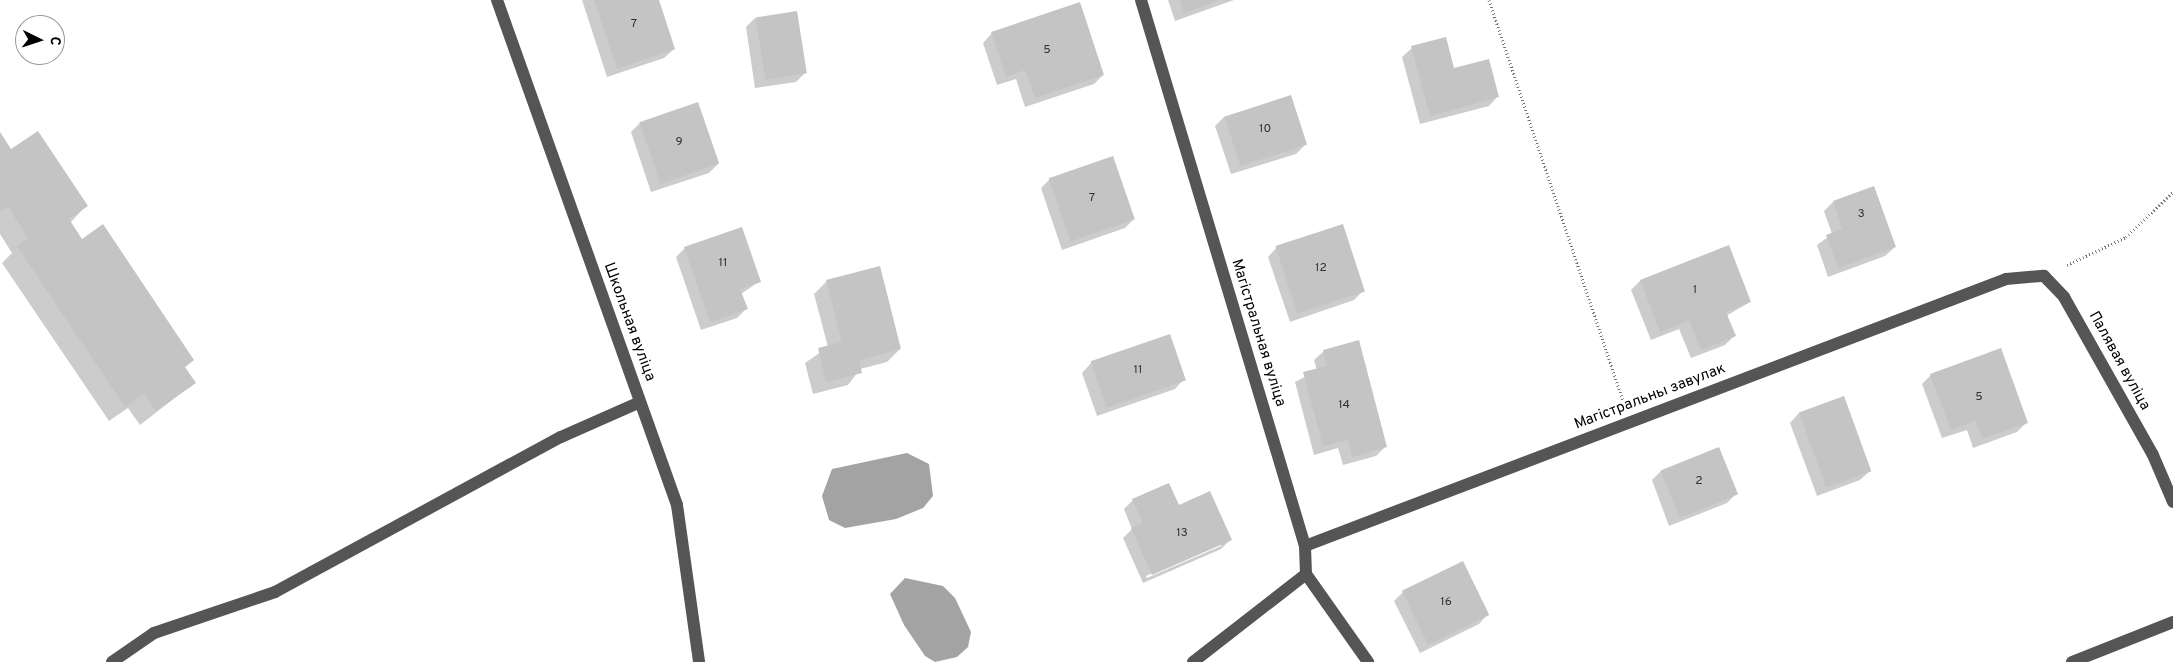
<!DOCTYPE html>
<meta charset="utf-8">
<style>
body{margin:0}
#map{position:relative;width:2173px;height:662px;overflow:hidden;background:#fff;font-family:Overpass,sans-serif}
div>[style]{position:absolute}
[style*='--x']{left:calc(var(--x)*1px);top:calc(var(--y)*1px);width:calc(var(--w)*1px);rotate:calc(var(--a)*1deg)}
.water>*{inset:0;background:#a3a3a3}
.shadow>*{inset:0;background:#0003}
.building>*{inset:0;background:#c4c4c4;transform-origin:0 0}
.path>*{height:3px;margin-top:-1.5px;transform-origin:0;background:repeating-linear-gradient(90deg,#777 0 1px,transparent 0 3.5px)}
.minor>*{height:12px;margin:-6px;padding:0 6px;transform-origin:6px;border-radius:6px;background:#555}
span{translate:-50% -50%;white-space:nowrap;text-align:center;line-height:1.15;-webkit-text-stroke:4px #fff;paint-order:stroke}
.number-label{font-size:12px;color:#313131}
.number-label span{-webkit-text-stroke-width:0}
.street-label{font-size:15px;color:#000}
.north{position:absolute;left:15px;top:15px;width:50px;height:50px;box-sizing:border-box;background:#fff;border:1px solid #999;border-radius:50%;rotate:94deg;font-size:14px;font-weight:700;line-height:20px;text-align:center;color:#000}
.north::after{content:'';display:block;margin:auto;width:18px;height:22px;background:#000;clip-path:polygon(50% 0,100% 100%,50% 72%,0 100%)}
</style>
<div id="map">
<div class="water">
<div style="clip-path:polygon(907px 453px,929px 464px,933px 496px,923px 508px,896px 519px,845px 528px,829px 520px,822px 496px,832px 469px)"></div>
<div style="clip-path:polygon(905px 578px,943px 586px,955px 598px,971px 632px,968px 647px,957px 657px,935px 662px,925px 656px,904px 625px,890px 594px)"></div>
</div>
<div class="shadow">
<div style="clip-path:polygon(582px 0,657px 0,674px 49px,664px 58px,607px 77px)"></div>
<div style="clip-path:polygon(1168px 0,1234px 0,1175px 21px)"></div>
<div style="clip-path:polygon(755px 18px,805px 73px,796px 82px,755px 88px,746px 27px)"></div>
<div style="clip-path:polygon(992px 33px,1103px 75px,1094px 84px,1025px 107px,1016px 79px,997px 85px,983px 43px)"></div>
<div style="clip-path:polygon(1412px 48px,1454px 70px,1498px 96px,1489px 106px,1420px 124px,1402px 57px)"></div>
<div style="clip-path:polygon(1291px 96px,1306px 144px,1296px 154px,1231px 174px,1215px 126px,1224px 117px)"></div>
<div style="clip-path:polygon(640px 123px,718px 164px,709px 173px,651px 192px,631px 132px)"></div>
<div style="clip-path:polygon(0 135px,11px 151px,86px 206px,70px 223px,81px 241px,193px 360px,184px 368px,194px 383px,140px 425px,128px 408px,109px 421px,2px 263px,12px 253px,0 234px)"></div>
<div style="clip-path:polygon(1050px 179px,1134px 219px,1125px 228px,1062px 250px,1041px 188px)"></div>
<div style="clip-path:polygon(1874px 187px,1895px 247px,1885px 256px,1828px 277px,1817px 245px,1832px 234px,1824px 211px,1833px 202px)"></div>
<div style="clip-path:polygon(1728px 246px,1750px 302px,1726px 316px,1734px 336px,1725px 345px,1691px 358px,1679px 329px,1651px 340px,1631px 290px,1640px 281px)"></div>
<div style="clip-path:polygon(1277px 247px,1363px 291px,1354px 300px,1290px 322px,1268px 257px)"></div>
<div style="clip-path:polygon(685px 248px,760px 281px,741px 294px,746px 309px,737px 318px,701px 330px,676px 257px)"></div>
<div style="clip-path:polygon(827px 281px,900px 349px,887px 362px,860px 369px,848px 385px,813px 394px,805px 363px,828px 347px,814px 294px)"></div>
<div style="clip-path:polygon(1169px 336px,1184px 379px,1175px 389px,1097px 416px,1082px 373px,1091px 363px)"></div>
<div style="clip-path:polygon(1324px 351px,1385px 447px,1376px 456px,1343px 465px,1338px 448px,1314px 455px,1295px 382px,1317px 370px,1314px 360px)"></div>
<div style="clip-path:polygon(1931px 375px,2026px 423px,2017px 432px,1973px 448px,1967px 430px,1942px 438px,1922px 384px)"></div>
<div style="clip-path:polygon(1843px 397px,1870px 471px,1860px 480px,1817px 496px,1790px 423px,1799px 413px)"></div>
<div style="clip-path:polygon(1661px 471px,1736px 494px,1727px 503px,1669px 526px,1652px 480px)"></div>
<div style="clip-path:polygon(evenodd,1133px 500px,1178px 506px,1230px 540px,1221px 549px,1143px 583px,1123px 538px,1132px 529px,1124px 509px,1133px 500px,1221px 543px,1221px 546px,1147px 578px,1146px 576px,1221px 543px)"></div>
<div style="clip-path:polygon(1403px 592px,1488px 614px,1479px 624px,1420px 653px,1394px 601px)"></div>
</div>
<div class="building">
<div style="clip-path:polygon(594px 0,659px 0,675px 49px,617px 69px)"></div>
<div style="clip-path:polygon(1180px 0,1219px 0,1184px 13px)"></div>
<div style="clip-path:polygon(1080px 2px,1104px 75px,1035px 98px,1025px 70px,1006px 77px,991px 32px)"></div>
<div style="left:797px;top:11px;width:63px;height:42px;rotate:81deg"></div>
<div style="clip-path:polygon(1446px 37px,1454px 68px,1489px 59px,1499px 97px,1430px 116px,1411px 46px)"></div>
<div style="left:1291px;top:95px;width:52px;height:70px;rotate:72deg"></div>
<div style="left:698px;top:102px;width:65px;height:62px;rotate:71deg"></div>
<div style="clip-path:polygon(38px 131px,88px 206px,69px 219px,82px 239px,103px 224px,194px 360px,185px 367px,196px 383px,156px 411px,144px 394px,125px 407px,17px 246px,28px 238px,8px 207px,0 212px,0 132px,11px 149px)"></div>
<div style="left:1113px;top:156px;width:67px;height:68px;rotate:71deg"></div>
<div style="clip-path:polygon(1874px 186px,1896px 247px,1838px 268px,1826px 235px,1842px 229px,1833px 201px)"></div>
<div style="left:1343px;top:224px;width:71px;height:71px;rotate:72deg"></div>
<div style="clip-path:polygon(742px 227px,761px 282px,740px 289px,748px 309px,710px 322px,684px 247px)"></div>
<div style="clip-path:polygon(1729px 245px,1751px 302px,1726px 312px,1736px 336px,1701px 350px,1689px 320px,1660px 332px,1640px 280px)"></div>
<div style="clip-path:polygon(880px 266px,901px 349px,859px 360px,862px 373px,826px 382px,818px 348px,842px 342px,826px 280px)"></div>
<div style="left:1170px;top:334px;width:49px;height:84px;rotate:71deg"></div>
<div style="clip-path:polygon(1359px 340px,1387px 447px,1352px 457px,1348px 440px,1323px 446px,1303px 372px,1327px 366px,1323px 350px)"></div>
<div style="clip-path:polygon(2001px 348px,2028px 423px,1982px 439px,1976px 421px,1951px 430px,1930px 374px)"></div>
<div style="left:1844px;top:396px;width:80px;height:48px;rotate:70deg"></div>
<div style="left:1719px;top:447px;width:51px;height:63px;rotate:68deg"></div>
<div style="clip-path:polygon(1169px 483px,1179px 505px,1210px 491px,1232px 540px,1152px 575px,1131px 528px,1143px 523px,1132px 499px)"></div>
<div style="left:1463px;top:561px;width:60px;height:68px;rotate:64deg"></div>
</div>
<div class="path">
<div style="--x:1489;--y:0;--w:422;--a:71.5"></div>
<div style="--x:2067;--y:265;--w:65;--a:-25.4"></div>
<div style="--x:2126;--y:237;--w:65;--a:-43.8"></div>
</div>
<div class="minor">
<div style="--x:497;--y:0;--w:536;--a:70.38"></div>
<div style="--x:677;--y:505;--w:159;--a:82"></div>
<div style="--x:1141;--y:0;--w:570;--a:73.28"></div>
<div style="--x:1305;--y:546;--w:28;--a:88"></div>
<div style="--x:1306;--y:574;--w:108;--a:54.8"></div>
<div style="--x:1305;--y:546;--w:750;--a:-20.85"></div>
<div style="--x:2006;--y:279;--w:38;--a:-5"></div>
<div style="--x:2044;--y:276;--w:29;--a:46"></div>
<div style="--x:2064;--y:297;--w:181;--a:60.6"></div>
<div style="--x:2153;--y:455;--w:51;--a:66.9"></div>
<div style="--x:112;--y:662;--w:51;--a:-34.6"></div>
<div style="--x:154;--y:633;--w:128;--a:-18.7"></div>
<div style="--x:275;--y:592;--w:325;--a:-28.5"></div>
<div style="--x:561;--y:437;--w:86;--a:-23.9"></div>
<div style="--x:1193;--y:662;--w:143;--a:-37.9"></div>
<div style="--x:2072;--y:662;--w:109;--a:-21.6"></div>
</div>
<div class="number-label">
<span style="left:634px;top:25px">7</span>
<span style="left:1047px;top:51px">5</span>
<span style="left:1265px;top:130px">10</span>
<span style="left:679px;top:143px">9</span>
<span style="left:1092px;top:199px">7</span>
<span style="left:1861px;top:215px">3</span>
<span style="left:723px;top:264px">11</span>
<span style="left:1321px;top:269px">12</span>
<span style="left:1695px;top:291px">1</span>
<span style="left:1138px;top:371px">11</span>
<span style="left:1979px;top:398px">5</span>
<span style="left:1344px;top:406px">14</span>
<span style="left:1699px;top:482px">2</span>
<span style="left:1182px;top:534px">13</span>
<span style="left:1446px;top:603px">16</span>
</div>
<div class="street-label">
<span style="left:629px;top:322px;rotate:70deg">Школьная вуліца</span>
<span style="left:1258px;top:333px;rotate:73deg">Магістральная вуліца</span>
<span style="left:2119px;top:361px;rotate:61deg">Палявая вуліца</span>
<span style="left:1650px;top:397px;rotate:-21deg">Магістральны завулак</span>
</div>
<div class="north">С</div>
</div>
